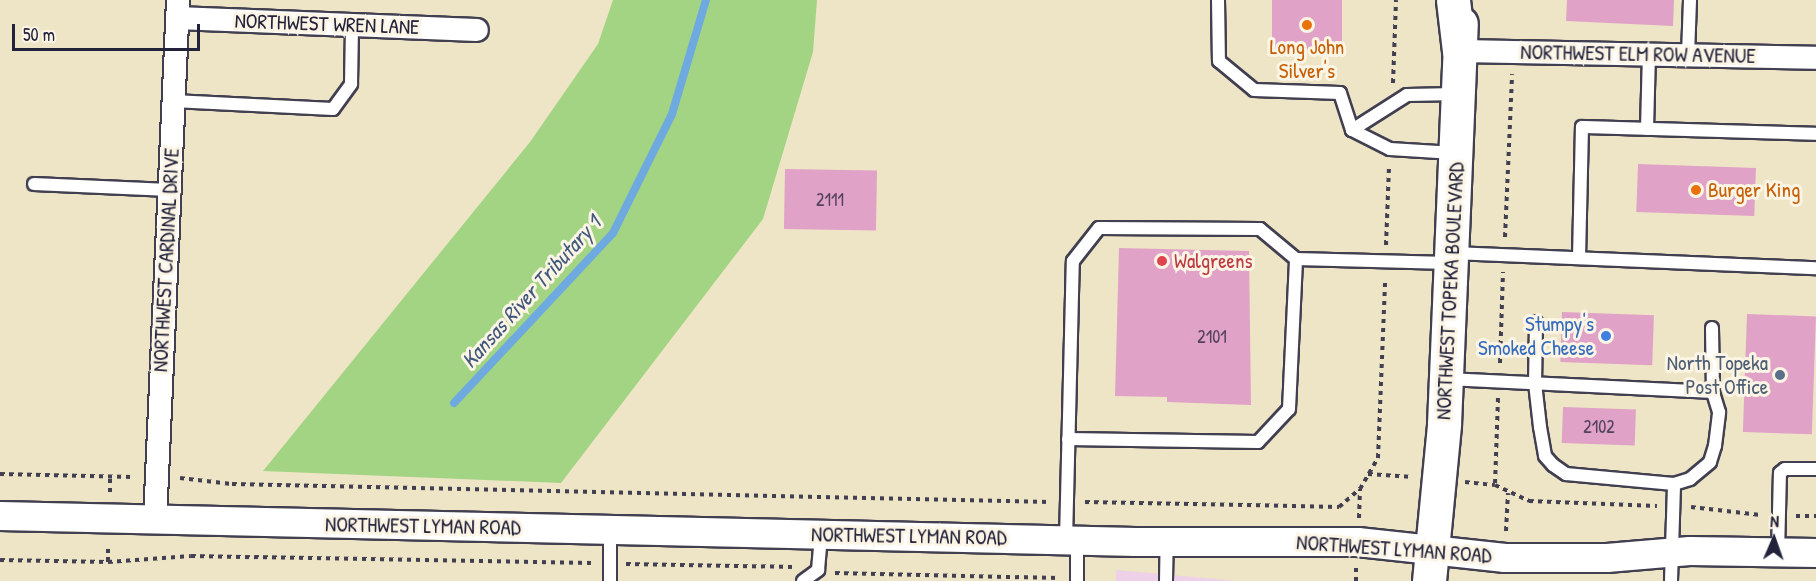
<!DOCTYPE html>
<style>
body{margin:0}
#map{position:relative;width:1816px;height:581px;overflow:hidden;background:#eee5c6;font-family:"Patrick Hand",sans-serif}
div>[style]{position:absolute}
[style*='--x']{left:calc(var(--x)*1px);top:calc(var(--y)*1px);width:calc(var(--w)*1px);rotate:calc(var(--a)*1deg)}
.built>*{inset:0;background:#eed0e8}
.green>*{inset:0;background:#a3d483}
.stream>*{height:8px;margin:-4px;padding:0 4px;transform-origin:4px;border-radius:4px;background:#6ea9df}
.building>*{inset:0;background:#e0a2c6;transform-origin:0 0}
.path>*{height:4px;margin-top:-2px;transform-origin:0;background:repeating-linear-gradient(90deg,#413f50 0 4.5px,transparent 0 9px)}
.roads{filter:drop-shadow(2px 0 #413f50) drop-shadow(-2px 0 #413f50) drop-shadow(0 2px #413f50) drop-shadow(0 -2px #413f50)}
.service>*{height:12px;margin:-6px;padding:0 6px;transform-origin:6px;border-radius:6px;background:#fff}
.minor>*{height:22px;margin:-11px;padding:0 11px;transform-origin:11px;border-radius:11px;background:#fff}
.tertiary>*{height:28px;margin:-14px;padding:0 14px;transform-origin:14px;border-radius:14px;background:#fff}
.primary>*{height:33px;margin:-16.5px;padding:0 16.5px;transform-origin:16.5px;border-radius:16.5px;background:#fff}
.trunk>*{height:33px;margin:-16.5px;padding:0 16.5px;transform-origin:16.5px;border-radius:16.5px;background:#fff}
.dots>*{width:16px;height:16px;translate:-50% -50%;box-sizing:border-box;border:3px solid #fcf5e5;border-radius:50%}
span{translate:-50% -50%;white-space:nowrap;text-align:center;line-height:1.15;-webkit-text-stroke:6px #fcf5e5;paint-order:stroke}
.number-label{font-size:18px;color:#52425e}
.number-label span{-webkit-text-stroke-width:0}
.street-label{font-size:21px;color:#22223b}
.food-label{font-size:21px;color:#c56008}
.left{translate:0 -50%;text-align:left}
.health-label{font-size:21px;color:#be3a42}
.shop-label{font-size:21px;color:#366cbe}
.right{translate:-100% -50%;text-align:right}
.service-label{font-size:21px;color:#4e5e75}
.water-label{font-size:22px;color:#40587d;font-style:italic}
.north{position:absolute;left:1744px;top:509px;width:60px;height:60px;-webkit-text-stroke:4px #fcf5e5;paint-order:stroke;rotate:2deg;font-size:16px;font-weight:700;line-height:24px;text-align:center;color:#22223b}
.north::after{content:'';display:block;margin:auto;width:21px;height:27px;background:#22223b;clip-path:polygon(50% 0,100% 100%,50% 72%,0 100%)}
.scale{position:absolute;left:12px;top:24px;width:188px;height:27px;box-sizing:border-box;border:3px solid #22223b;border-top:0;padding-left:8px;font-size:18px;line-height:21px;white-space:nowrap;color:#22223b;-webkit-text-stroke:4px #fcf5e5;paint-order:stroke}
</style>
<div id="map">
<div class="built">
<div style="clip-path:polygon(1116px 570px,1237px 581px,1116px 581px)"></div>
</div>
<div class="green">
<div style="clip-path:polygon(613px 0,817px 0,813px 52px,763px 219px,561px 483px,263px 471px,530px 142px,598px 44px)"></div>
</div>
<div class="stream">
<div style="--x:454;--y:403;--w:233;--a:-46.9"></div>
<div style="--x:613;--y:233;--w:133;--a:-63.6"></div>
<div style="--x:672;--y:114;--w:119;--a:-73.4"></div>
</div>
<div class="building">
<div style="left:1272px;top:0;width:70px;height:50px"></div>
<div style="clip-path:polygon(1567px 0,1674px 0,1673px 26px,1566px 21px)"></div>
<div style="left:1638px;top:164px;width:118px;height:48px;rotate:2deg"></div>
<div style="left:785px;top:169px;width:92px;height:60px;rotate:1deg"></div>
<div style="clip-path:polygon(1119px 248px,1249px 251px,1251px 405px,1167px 402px,1167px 397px,1115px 396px)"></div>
<div style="left:1562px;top:312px;width:92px;height:50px;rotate:2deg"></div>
<div style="left:1747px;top:314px;width:69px;height:118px;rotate:2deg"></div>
<div style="left:1563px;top:407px;width:73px;height:36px;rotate:2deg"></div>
</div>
<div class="path">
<div style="--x:1393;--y:83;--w:83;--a:-87.9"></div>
<div style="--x:1505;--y:237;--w:163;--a:-87.5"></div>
<div style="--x:1386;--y:245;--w:79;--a:-87.8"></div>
<div style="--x:1500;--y:363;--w:91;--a:-88.1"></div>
<div style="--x:1498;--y:398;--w:87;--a:92"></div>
<div style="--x:1495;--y:485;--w:38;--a:25"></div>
<div style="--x:1529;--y:501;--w:128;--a:2.2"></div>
<div style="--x:0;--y:474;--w:133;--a:1.3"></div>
<div style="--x:1368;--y:474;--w:45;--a:3.8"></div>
<div style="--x:180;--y:478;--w:52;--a:6.6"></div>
<div style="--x:232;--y:484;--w:818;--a:1.26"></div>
<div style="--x:1465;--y:482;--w:30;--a:6"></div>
<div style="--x:110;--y:492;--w:14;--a:-90"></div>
<div style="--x:1085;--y:502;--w:254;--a:1.1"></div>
<div style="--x:1339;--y:507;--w:28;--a:-41"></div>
<div style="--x:1360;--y:489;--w:36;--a:-60"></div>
<div style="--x:1378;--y:458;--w:178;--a:-87.7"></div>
<div style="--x:1691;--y:507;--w:70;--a:6.5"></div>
<div style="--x:1796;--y:516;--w:20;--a:0"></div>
<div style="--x:1359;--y:518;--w:29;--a:-88"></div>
<div style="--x:1506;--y:531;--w:38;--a:-87"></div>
<div style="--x:0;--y:560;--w:108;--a:1.1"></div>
<div style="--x:108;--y:562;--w:83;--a:-4.1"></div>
<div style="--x:191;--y:556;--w:400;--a:1"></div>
<div style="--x:108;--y:562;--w:18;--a:-90"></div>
<div style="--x:626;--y:564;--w:166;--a:1"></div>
<div style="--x:835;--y:573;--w:224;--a:1.3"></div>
<div style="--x:1356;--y:581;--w:14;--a:-90"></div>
</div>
<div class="roads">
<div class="service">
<div style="--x:1218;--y:0;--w:61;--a:89.1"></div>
<div style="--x:1219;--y:61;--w:45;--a:39.6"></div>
<div style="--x:1254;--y:90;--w:86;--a:2"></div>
<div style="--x:1340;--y:93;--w:39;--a:72"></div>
<div style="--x:1352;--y:130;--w:42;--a:26.6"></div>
<div style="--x:1390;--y:149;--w:64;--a:3.6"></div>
<div style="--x:1688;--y:55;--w:55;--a:-87.9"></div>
<div style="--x:173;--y:101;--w:160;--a:2.9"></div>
<div style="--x:333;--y:109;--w:31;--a:-54"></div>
<div style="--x:351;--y:84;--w:59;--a:-89"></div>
<div style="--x:1647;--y:129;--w:75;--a:-88.5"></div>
<div style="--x:1352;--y:130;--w:65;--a:-32.5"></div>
<div style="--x:1407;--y:95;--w:50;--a:-1.1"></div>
<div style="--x:34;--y:184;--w:135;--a:2.5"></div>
<div style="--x:1453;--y:253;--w:363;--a:2.4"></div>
<div style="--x:1579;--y:258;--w:131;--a:-88.7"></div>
<div style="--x:1582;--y:127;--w:234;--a:1.7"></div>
<div style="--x:1536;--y:322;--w:61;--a:90.9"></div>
<div style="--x:1535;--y:383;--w:44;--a:83.5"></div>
<div style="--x:1540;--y:427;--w:29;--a:80"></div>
<div style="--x:1545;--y:456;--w:12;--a:48"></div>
<div style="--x:1553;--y:465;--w:16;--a:35"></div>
<div style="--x:1566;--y:474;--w:108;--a:5.3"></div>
<div style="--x:1674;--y:484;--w:17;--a:-17"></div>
<div style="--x:1690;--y:479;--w:26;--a:-40"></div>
<div style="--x:1710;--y:462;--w:17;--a:-73"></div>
<div style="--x:1715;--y:446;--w:34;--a:-83"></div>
<div style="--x:1719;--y:412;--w:21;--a:-107"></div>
<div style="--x:1713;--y:392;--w:64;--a:-90.9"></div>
<div style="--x:1448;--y:379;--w:265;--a:2.8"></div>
<div style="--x:1068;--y:439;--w:190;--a:0.9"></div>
<div style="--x:1258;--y:442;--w:45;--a:-46.8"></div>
<div style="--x:1289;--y:409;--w:150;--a:-87.3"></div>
<div style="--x:610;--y:530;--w:51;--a:90"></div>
<div style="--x:1066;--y:540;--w:279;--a:-88.6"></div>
<div style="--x:1073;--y:261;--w:42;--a:-51.8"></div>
<div style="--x:1099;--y:228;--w:161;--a:0.4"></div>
<div style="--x:1260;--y:229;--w:47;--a:39.8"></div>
<div style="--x:1296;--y:259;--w:153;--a:1.5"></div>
<div style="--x:1778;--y:553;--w:80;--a:-88.6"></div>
<div style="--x:1780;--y:473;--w:6;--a:-39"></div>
<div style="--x:1785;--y:469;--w:31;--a:0"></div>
<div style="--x:803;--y:581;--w:19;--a:-36"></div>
<div style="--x:818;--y:570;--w:36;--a:-85"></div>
<div style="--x:1077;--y:581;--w:41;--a:-90"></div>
<div style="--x:1166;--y:581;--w:39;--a:-89"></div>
<div style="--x:1671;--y:581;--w:97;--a:-88.2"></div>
</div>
<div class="minor">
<div style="--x:177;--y:18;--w:300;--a:2.3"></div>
<div style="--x:1459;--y:51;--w:357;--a:1.1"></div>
<div style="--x:155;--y:521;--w:522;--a:-87.47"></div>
</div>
<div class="tertiary">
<div style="--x:0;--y:516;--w:1136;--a:1.31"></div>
<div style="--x:1136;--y:542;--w:222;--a:0"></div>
<div style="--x:1358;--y:542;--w:148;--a:6.2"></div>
<div style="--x:1505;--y:558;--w:102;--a:0"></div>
<div style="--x:1607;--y:558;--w:83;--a:-4.8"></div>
<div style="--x:1690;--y:551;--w:126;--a:0.9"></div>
</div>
<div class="primary">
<div style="--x:1429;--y:581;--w:158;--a:-84.5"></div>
<div style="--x:1444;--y:424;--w:401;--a:-87.6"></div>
</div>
<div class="trunk">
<div style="--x:1453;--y:0;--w:51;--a:83.3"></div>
</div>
</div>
<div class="dots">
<div style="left:1307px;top:25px;background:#e8710a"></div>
<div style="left:1696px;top:190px;background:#e8710a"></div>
<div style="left:1162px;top:261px;background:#e0444e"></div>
<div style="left:1606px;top:336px;background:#3f7fe0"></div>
<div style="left:1780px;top:375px;background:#5c6f8a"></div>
</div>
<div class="number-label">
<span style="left:830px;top:200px">2111</span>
<span style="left:1212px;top:337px">2101</span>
<span style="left:1599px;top:427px">2102</span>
</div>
<div class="street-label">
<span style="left:327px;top:24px;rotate:2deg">NORTHWEST WREN LANE</span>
<span style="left:1638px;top:54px;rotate:1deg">NORTHWEST ELM ROW AVENUE</span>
<span style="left:166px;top:260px;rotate:-87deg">NORTHWEST CARDINAL DRIVE</span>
<span style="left:1450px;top:291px;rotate:-87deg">NORTHWEST TOPEKA BOULEVARD</span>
<span style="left:423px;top:526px;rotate:1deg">NORTHWEST LYMAN ROAD</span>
<span style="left:909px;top:536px;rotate:1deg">NORTHWEST LYMAN ROAD</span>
<span style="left:1394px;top:549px;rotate:4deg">NORTHWEST LYMAN ROAD</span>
</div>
<div class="food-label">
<span style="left:1307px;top:59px">Long John<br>Silver's</span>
<span class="left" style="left:1708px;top:190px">Burger King</span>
</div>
<div class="health-label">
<span class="left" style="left:1174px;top:261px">Walgreens</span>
</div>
<div class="shop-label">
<span class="right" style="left:1594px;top:336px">Stumpy's<br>Smoked Cheese</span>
</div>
<div class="service-label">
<span class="right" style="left:1768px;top:375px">North Topeka<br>Post Office</span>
</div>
<div class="water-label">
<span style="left:531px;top:292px;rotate:-48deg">Kansas River Tributary 1</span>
</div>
<div class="north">N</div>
<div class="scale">50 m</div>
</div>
